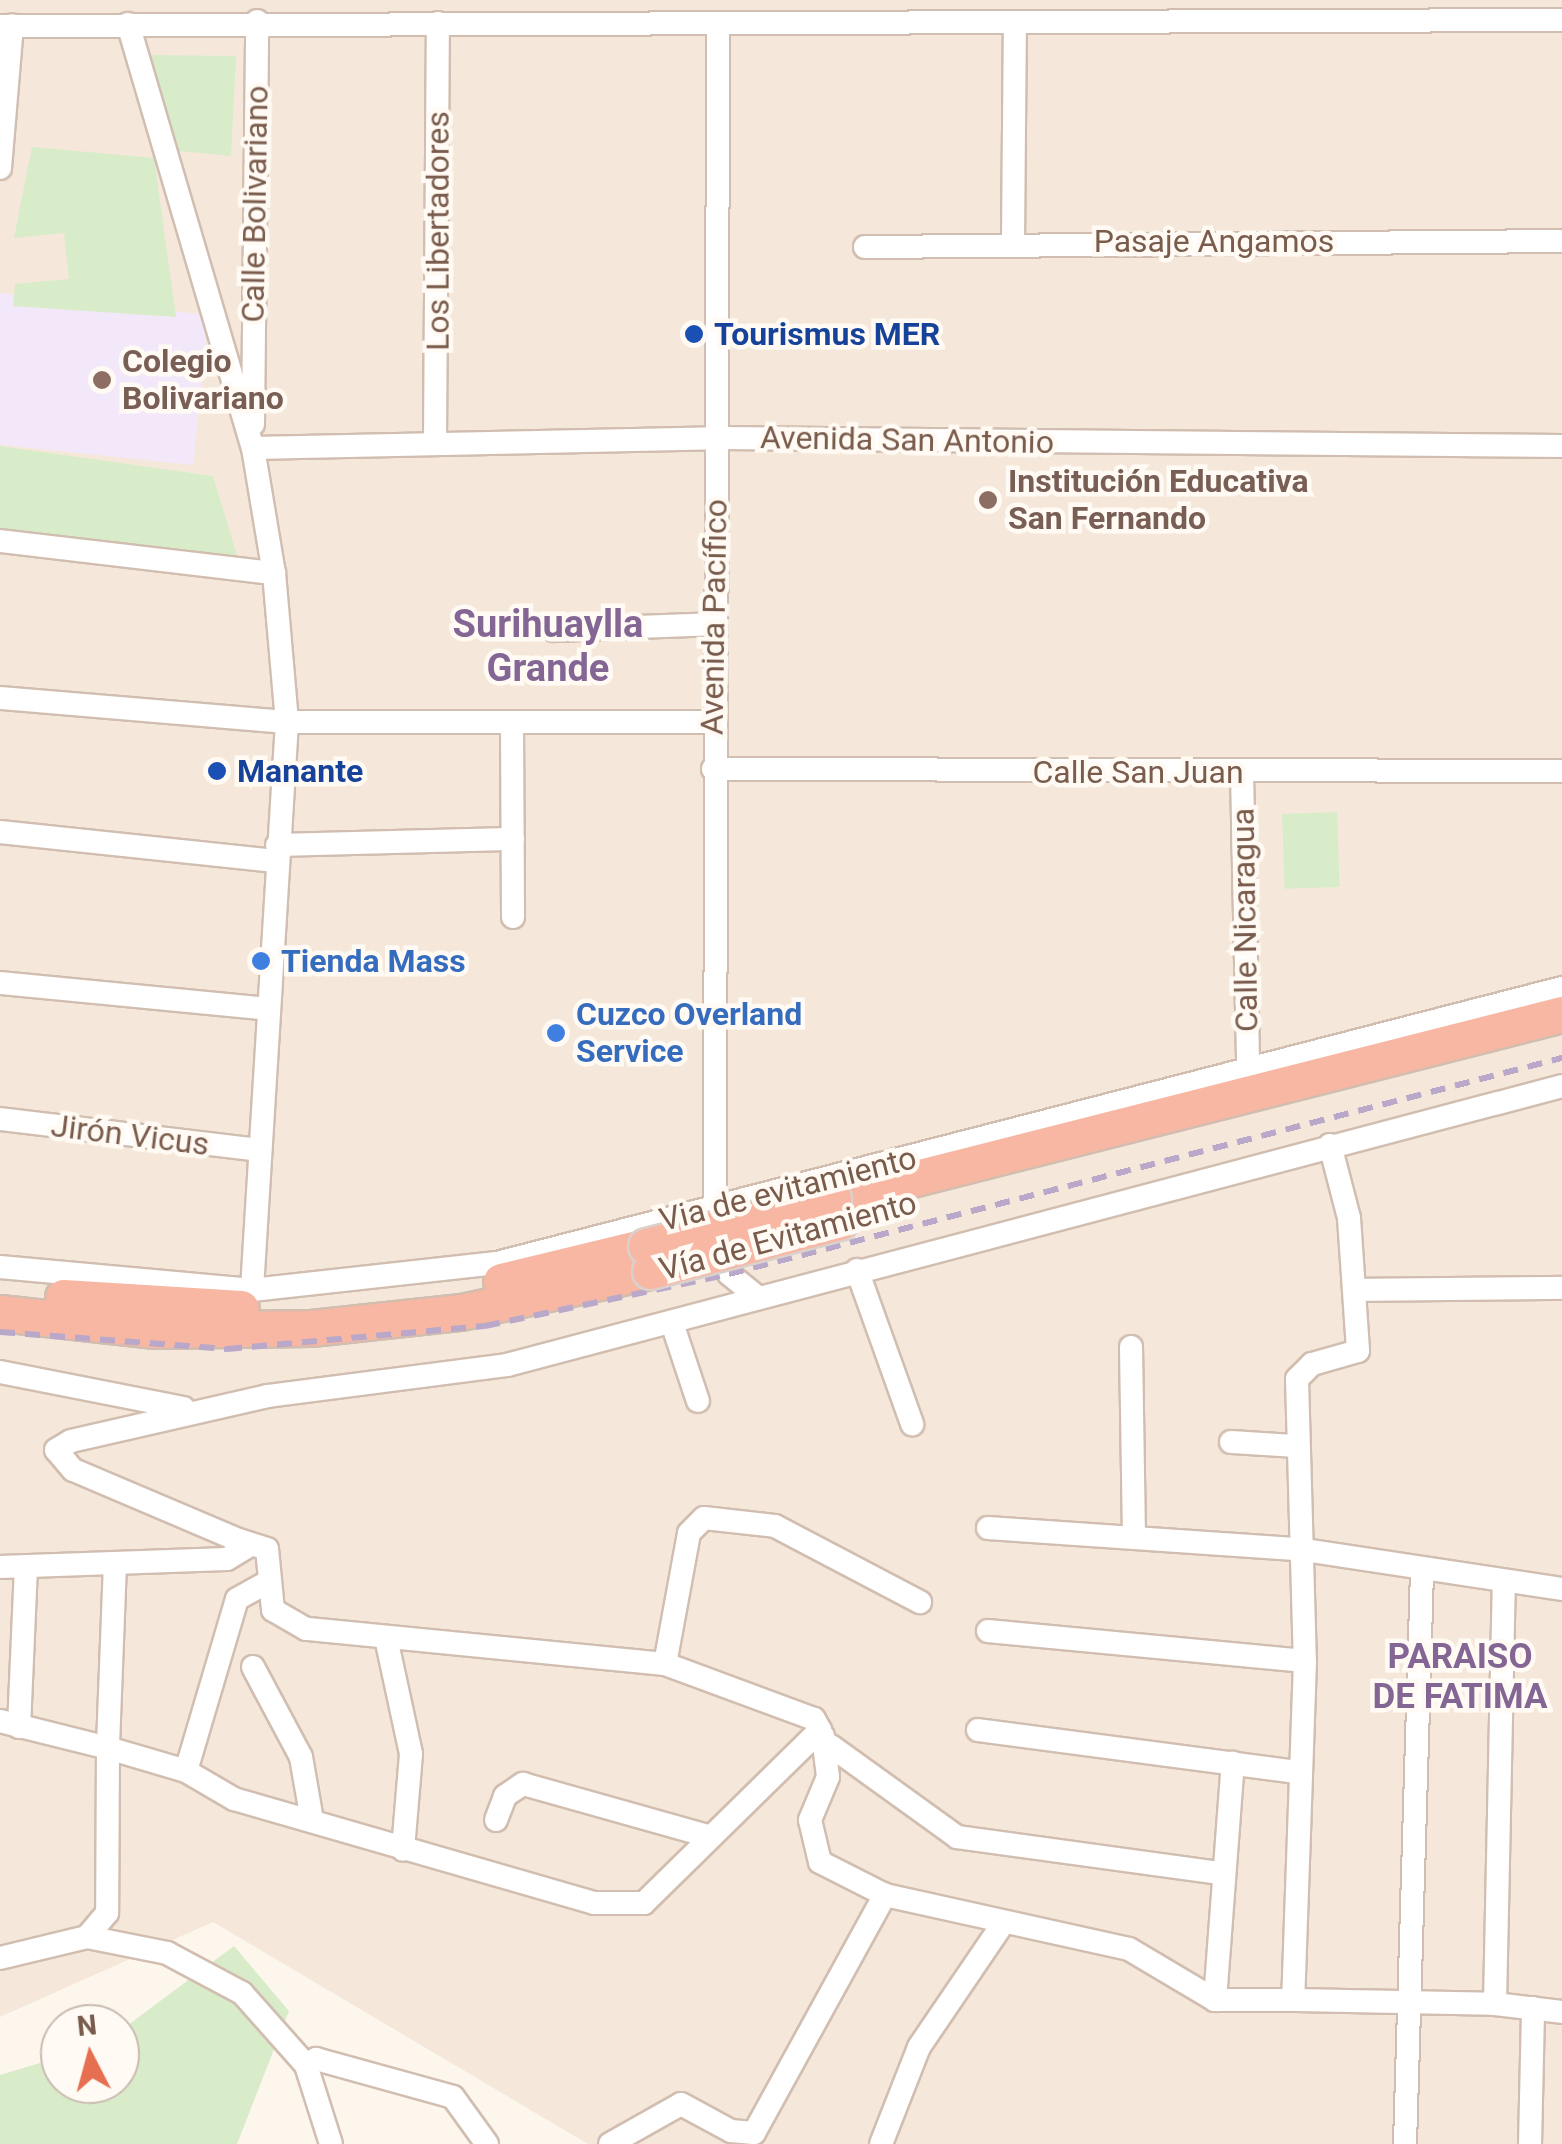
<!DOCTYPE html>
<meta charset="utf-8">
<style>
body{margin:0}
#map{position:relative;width:1562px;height:2144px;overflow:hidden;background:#fdf6ec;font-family:Roboto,sans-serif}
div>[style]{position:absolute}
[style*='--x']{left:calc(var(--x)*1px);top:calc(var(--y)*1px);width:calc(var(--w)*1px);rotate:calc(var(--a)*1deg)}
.residential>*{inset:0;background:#f5e8da}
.education>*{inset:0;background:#f3e8fa;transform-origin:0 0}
.green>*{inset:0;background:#d8ecc9;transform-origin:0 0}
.roads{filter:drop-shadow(2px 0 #d1beb0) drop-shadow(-2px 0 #d1beb0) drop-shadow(0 2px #d1beb0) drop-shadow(0 -2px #d1beb0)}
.minor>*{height:22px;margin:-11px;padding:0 11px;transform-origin:11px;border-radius:11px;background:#fff}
.highway>*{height:35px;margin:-17.5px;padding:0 17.5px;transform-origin:17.5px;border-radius:17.5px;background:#f7b7a3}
.rail>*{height:6px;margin-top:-3px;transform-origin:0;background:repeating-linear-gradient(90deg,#b9a8c9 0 15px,transparent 0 25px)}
.bridges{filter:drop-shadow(2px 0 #dad1cd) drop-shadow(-2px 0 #dad1cd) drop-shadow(0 2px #dad1cd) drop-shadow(0 -2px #dad1cd)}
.highway-bridge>*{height:35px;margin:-17.5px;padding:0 17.5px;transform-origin:17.5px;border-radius:17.5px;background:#f7b7a3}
.dots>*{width:28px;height:28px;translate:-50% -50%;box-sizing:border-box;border:5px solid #fffaf3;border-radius:50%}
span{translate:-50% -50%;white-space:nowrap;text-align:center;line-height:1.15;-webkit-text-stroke:9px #fffaf3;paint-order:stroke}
.street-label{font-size:32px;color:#7a5c4d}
.transit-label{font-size:32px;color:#164399;font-weight:700}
.left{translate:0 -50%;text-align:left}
.education-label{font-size:32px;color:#785e54;font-weight:700}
.shop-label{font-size:32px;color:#366cbe;font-weight:700}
.neighbourhood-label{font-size:35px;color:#846695;font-weight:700}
.quarter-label{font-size:38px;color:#846695;font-weight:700}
.north{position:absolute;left:40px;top:2004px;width:100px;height:100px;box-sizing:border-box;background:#fffaf3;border:2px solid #cabbb1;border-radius:50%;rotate:354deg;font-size:28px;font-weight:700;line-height:40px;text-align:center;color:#7a5c4d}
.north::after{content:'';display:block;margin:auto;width:35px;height:45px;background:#e76f51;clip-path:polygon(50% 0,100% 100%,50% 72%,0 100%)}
</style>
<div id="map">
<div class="residential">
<div style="clip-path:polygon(0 0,1562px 0,1562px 2144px,588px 2144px,213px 1922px,0 2017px)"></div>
</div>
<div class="education">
<div style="left:0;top:293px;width:210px;height:151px;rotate:6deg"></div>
</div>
<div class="green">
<div style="clip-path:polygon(148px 55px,236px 56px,231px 156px,169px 150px)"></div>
<div style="clip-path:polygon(32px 147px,154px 158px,176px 317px,13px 306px,15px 284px,69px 279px,64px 233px,14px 238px)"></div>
<div style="clip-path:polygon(0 446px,213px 476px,241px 568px,0 541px)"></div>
<div style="left:1337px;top:812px;width:75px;height:55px;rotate:88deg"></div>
<div style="clip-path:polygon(234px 1946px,289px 2011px,237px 2144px,0 2144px,0 2075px,60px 2057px,60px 2084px,120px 2084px,120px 2031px)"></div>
</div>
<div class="roads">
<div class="minor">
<div style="--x:128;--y:24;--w:442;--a:73.6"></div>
<div style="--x:253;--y:448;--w:127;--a:80.5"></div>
<div style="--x:274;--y:573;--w:150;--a:85"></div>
<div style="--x:287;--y:722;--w:569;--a:93.53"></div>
<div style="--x:718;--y:25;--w:1184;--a:90.15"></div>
<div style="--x:715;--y:1209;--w:66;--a:77.8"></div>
<div style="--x:729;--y:1274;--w:35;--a:39"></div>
<div style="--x:0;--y:26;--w:1562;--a:-0.22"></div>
<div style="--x:0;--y:168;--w:143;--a:-85.2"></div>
<div style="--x:1013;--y:242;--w:219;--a:-89.5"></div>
<div style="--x:865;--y:247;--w:697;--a:-0.49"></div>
<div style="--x:253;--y:424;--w:403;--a:-89.4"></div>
<div style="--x:435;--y:439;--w:416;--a:-89.6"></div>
<div style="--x:253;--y:448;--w:463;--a:-1.2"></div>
<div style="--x:716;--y:438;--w:846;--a:0.54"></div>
<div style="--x:0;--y:541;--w:276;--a:6.7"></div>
<div style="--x:554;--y:630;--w:160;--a:-2.1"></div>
<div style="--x:0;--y:698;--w:288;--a:4.8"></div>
<div style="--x:287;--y:722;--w:425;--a:0"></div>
<div style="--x:512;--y:723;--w:194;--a:89.7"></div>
<div style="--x:713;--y:769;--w:849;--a:0.13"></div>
<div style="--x:1242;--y:772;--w:296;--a:88.8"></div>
<div style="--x:0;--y:832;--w:277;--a:6"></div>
<div style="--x:277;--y:845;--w:236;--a:-1.5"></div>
<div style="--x:0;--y:983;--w:269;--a:5.5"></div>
<div style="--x:0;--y:1119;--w:262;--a:6.8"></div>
<div style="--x:1330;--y:1145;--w:75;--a:75.4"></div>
<div style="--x:1349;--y:1218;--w:133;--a:86.1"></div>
<div style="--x:1358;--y:1351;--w:48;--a:164.2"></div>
<div style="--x:1312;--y:1364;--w:21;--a:135"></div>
<div style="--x:1297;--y:1379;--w:282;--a:88.4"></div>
<div style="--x:1305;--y:1661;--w:339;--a:92"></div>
<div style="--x:1293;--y:2000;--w:202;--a:1.1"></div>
<div style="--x:1495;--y:2004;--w:422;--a:-88.8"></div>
<div style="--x:0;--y:1267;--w:253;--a:5.2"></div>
<div style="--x:252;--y:1290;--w:246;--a:-6.3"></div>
<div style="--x:497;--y:1263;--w:1100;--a:-14.48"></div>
<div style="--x:857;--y:1270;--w:164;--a:70.3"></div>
<div style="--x:1359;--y:1290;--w:203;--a:-0.6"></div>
<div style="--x:672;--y:1323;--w:82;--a:71.6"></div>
<div style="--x:1131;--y:1347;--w:184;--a:89.1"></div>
<div style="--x:0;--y:1372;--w:187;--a:11.1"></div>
<div style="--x:1231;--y:1442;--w:63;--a:3.6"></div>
<div style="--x:988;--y:1528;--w:311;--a:3.9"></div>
<div style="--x:1298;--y:1549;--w:267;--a:8.6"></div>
<div style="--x:115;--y:1563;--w:185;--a:92.2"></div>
<div style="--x:108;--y:1748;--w:81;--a:16.4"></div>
<div style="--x:186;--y:1771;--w:56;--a:30.3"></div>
<div style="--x:234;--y:1799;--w:375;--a:16.1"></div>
<div style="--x:594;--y:1903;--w:50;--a:0"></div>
<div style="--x:644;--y:1903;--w:247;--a:-44.5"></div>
<div style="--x:820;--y:1730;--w:13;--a:-119"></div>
<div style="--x:814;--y:1719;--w:159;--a:-159.7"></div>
<div style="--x:665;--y:1664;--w:361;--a:-174.4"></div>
<div style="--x:306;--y:1629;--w:38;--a:-150"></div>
<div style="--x:273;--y:1610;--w:61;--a:-95.6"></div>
<div style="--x:267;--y:1549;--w:28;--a:-162"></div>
<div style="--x:0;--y:1567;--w:227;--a:-2"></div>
<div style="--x:227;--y:1559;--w:27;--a:-31"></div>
<div style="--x:250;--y:1545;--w:192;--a:-157"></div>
<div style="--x:73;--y:1470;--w:26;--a:-130"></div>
<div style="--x:56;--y:1450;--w:17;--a:-31"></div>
<div style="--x:71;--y:1441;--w:202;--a:-12.9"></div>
<div style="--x:268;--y:1396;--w:241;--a:-7.4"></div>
<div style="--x:507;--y:1365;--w:1091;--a:-14.81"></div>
<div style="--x:988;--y:1631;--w:318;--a:5.4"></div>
<div style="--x:386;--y:1638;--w:119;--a:77.8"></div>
<div style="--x:411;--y:1754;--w:96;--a:94.8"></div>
<div style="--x:665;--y:1664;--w:133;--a:-79.6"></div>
<div style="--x:689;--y:1533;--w:21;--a:-45"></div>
<div style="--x:704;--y:1518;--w:71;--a:6.4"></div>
<div style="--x:775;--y:1526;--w:164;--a:27.7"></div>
<div style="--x:253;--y:1667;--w:102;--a:61.9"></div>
<div style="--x:301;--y:1757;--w:64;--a:80.1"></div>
<div style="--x:0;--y:1721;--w:111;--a:14"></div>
<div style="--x:108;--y:1748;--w:165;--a:90.3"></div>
<div style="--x:107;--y:1913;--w:31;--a:130"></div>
<div style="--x:87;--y:1937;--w:89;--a:166.4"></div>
<div style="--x:19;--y:1727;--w:161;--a:-87.5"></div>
<div style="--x:978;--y:1730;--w:324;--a:7.5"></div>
<div style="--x:823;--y:1736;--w:41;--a:83"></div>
<div style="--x:828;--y:1777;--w:47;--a:112.7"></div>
<div style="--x:810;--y:1820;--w:43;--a:76.6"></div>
<div style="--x:820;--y:1862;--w:73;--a:26.9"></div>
<div style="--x:831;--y:1746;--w:155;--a:35.8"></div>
<div style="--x:957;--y:1837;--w:264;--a:7.8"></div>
<div style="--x:186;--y:1771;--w:179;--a:-73.5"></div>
<div style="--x:237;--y:1599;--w:37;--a:-29"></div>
<div style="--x:496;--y:1820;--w:26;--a:-69"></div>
<div style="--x:505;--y:1796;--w:22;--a:-34"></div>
<div style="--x:523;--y:1784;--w:195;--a:15.7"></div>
<div style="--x:87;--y:1937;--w:82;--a:11.3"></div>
<div style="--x:167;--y:1953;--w:85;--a:28.1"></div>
<div style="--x:242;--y:1993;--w:96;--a:48.4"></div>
<div style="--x:1215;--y:2000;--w:238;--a:-85.7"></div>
<div style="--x:1495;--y:2004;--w:67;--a:6.8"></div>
<div style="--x:331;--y:2144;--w:83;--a:-107.6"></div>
<div style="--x:306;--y:2065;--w:12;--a:-31"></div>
<div style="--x:316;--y:2059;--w:142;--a:15.5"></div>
<div style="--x:453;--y:2097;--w:58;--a:54.1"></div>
<div style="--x:610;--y:2144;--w:81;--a:-29.4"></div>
<div style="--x:681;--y:2104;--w:57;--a:28.4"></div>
<div style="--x:731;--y:2131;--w:23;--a:5"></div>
<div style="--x:754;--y:2133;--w:272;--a:-61.2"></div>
<div style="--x:885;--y:1895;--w:250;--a:12.5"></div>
<div style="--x:1129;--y:1949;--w:100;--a:30.7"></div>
<div style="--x:1215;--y:2000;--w:78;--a:0"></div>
<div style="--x:881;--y:2144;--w:104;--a:-68.6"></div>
<div style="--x:919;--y:2047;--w:151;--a:-55.8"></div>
<div style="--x:1405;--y:2144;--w:572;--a:-88.3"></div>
<div style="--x:1530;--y:2144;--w:136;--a:-88.7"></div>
</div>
<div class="highway">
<div style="--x:833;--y:1199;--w:752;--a:-14.24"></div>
<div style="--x:501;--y:1281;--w:149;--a:-13.6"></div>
<div style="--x:63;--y:1297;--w:178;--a:3.5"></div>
<div style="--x:0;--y:1313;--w:154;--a:6.3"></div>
<div style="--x:153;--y:1330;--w:158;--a:-0.7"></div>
<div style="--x:311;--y:1328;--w:151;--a:-6.1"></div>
<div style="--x:461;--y:1312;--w:193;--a:-12.2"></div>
</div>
</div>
<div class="rail">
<div style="--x:0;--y:1332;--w:228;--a:4.3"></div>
<div style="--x:227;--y:1349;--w:259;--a:-5.1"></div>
<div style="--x:485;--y:1326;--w:249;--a:-12"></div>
<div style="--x:729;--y:1274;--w:861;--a:-14.54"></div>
</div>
<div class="bridges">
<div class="highway-bridge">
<div style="--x:646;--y:1246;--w:193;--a:-14.1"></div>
<div style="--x:650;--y:1271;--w:196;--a:-14.5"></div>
</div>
</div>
<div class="dots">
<div style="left:694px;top:334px;background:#1a4fb4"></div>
<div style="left:102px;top:380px;background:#8d6e63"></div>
<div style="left:988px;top:500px;background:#8d6e63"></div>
<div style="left:217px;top:771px;background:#1a4fb4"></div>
<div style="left:261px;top:961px;background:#3f7fe0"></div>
<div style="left:556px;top:1033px;background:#3f7fe0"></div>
</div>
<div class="street-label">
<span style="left:255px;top:204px;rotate:-89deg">Calle Bolivariano</span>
<span style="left:438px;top:231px;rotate:-90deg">Los Libertadores</span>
<span style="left:1214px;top:241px">Pasaje Angamos</span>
<span style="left:907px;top:440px;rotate:1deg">Avenida San Antonio</span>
<span style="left:714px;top:617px;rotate:-89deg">Avenida Pacífico</span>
<span style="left:1138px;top:772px">Calle San Juan</span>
<span style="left:1245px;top:920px;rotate:-91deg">Calle Nicaragua</span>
<span style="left:130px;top:1135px;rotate:7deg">Jirón Vicus</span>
<span style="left:788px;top:1189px;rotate:-14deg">Via de evitamiento</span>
<span style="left:788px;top:1236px;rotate:-15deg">Vía de Evitamiento</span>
</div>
<div class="transit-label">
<span class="left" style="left:714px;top:334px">Tourismus MER</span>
<span class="left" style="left:237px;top:771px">Manante</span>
</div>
<div class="education-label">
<span class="left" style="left:122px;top:380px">Colegio<br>Bolivariano</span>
<span class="left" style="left:1008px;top:500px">Institución Educativa<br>San Fernando</span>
</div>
<div class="shop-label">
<span class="left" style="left:281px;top:961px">Tienda Mass</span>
<span class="left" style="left:576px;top:1033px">Cuzco Overland<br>Service</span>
</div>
<div class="neighbourhood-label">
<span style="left:1460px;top:1677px">PARAISO<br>DE FATIMA</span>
</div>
<div class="quarter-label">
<span style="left:548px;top:647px">Surihuaylla<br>Grande</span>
</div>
<div class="north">N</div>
</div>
